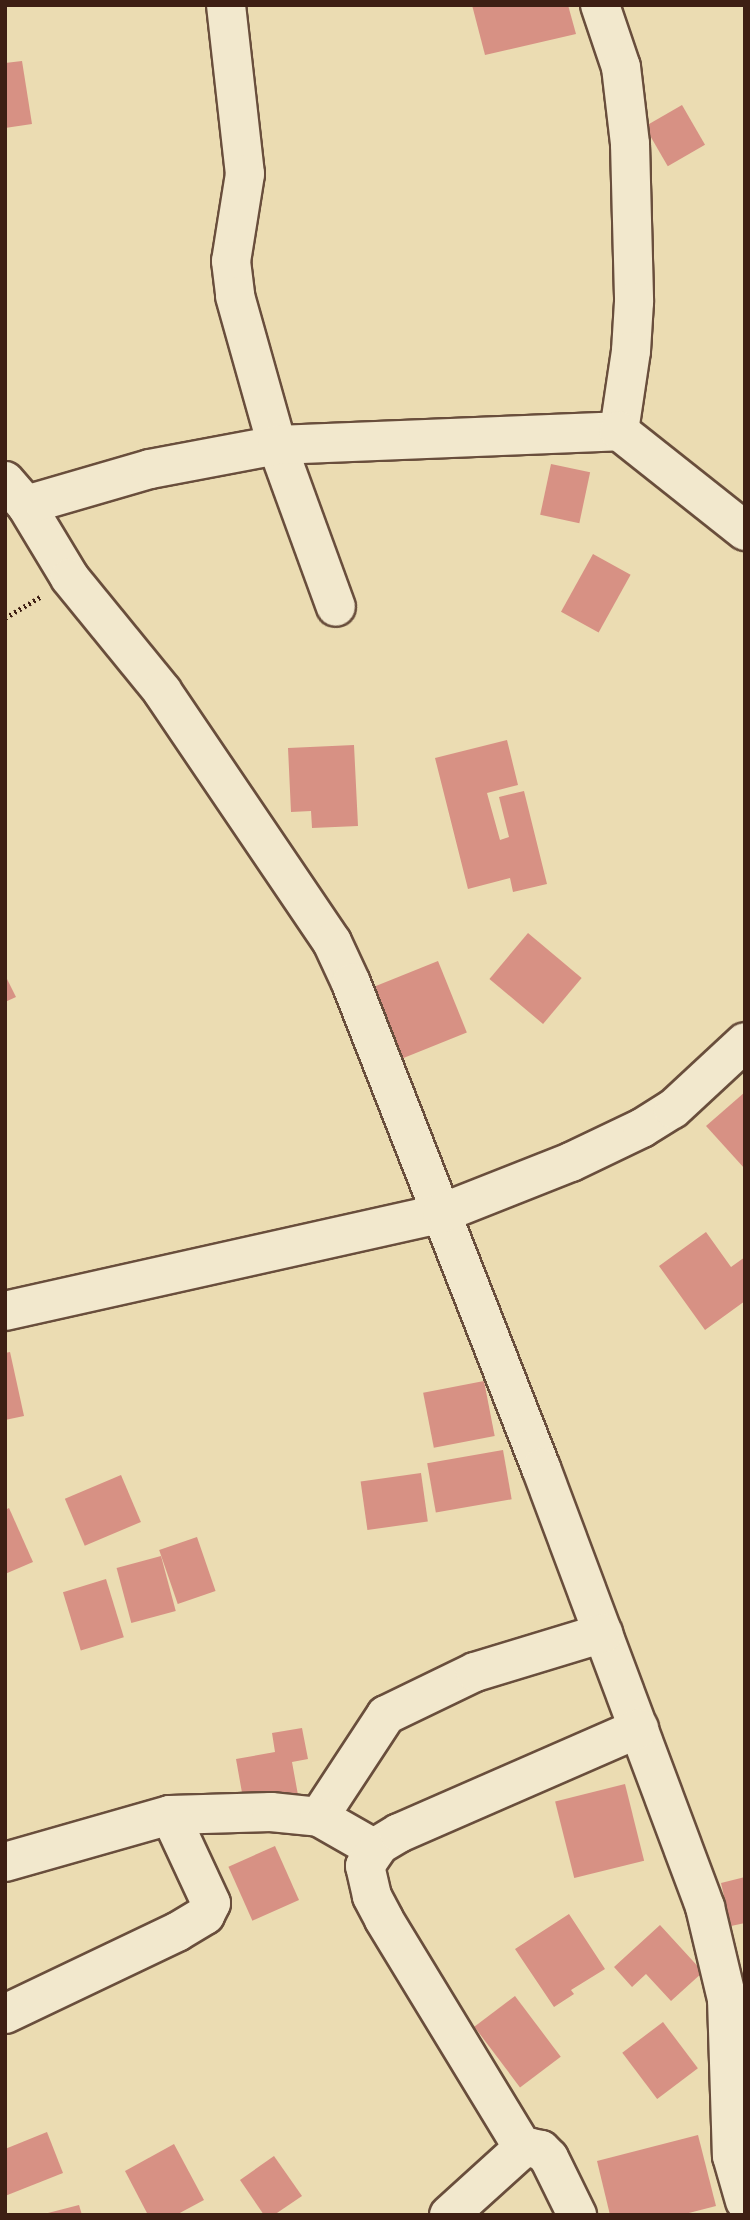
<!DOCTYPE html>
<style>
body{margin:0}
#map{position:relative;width:750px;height:2220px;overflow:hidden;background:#ebdcb2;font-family:"Libre Caslon Text",serif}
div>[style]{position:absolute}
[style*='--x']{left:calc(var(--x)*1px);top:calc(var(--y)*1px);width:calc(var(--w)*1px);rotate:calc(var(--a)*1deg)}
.building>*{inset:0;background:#d79184;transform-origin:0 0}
.path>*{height:4.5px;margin-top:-2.25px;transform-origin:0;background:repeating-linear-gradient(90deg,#3e1f14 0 2px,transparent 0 5.5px)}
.roads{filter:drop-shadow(2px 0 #694e3c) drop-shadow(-2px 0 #694e3c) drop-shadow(0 2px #694e3c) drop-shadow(0 -2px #694e3c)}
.minor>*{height:38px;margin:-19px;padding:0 19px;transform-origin:19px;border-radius:19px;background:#f2e8cd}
span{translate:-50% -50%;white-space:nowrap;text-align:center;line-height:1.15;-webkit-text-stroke:5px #f2e8cd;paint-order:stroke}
.frame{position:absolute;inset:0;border:7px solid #3e1f14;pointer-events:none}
</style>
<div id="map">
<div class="building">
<div style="clip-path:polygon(472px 5px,568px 5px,576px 34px,485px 55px)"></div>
<div style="clip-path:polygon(22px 61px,32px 124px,5px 128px,5px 63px)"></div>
<div style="left:682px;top:105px;width:46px;height:43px;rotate:60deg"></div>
<div style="left:551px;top:464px;width:40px;height:52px;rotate:12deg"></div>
<div style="left:593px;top:554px;width:43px;height:66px;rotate:29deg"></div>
<div style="clip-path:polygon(507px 740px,518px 785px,487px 793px,500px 840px,509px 837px,499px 797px,524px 791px,547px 884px,513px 892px,510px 878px,468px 889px,435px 758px)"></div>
<div style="clip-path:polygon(354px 745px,358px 826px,312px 828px,311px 811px,291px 812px,288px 748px)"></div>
<div style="left:528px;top:933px;width:70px;height:60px;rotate:40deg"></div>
<div style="left:438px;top:961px;width:77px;height:69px;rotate:68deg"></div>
<div style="clip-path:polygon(5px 975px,16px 997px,5px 1002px)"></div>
<div style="clip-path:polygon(745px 1092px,745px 1169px,706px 1126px)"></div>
<div style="clip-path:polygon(706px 1232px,731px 1267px,745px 1257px,745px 1301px,705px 1330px,659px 1266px)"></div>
<div style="clip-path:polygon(10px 1352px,24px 1416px,5px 1420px,5px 1353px)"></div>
<div style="left:484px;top:1381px;width:56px;height:62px;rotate:79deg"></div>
<div style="left:503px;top:1450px;width:50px;height:77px;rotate:80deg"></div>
<div style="left:421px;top:1473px;width:49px;height:61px;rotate:82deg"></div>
<div style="left:121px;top:1475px;width:51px;height:61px;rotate:67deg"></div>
<div style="clip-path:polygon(9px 1508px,33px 1562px,5px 1574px,5px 1510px)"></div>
<div style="left:197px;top:1537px;width:57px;height:40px;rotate:71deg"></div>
<div style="left:161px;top:1556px;width:57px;height:46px;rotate:75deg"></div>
<div style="left:106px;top:1579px;width:61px;height:45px;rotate:73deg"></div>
<div style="clip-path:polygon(302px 1728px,308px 1759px,292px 1762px,298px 1795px,244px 1804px,236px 1759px,275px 1752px,272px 1733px)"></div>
<div style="left:625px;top:1784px;width:79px;height:72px;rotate:76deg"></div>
<div style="left:275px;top:1846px;width:59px;height:51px;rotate:66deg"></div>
<div style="clip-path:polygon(745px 1877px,745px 1923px,731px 1926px,721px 1883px)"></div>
<div style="clip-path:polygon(569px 1914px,605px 1969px,571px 1990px,574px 1994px,554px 2007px,515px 1949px)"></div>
<div style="clip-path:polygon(660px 1925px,703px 1972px,671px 2001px,646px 1974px,632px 1987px,614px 1967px)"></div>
<div style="left:515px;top:1996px;width:76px;height:51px;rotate:53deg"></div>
<div style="left:663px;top:2022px;width:58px;height:51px;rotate:53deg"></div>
<div style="clip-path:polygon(47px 2132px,63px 2173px,5px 2196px,5px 2149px)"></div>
<div style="clip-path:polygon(698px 2135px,716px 2206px,681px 2215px,610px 2215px,597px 2161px)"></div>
<div style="clip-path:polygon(174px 2144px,204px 2200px,176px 2215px,148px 2215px,125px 2171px)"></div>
<div style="clip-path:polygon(274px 2156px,302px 2196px,274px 2215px,264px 2215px,240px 2180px)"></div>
<div style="clip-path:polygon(79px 2205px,82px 2215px,44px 2215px,44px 2214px)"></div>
</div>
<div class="path">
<div style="--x:5;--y:618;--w:41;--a:-31"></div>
</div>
<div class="roads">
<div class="minor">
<div style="--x:226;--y:5;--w:170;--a:83.6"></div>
<div style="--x:245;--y:174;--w:88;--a:99.1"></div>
<div style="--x:231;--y:261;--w:35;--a:83"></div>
<div style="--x:235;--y:296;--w:155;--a:74.3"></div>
<div style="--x:277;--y:445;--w:172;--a:70"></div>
<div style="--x:600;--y:5;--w:65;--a:71.3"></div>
<div style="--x:621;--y:67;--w:78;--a:83.3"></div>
<div style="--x:630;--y:144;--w:158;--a:88.5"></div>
<div style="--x:634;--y:302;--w:49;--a:93.5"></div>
<div style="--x:631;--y:351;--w:81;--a:98.5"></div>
<div style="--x:5;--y:481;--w:32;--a:49"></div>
<div style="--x:26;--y:505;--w:85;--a:58.9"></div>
<div style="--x:70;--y:578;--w:146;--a:50.8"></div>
<div style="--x:162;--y:691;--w:303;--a:55.9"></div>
<div style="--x:332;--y:942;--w:45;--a:65.1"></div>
<div style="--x:351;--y:983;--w:521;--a:68.61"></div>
<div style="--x:541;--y:1468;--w:469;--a:69.5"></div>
<div style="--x:705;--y:1907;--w:95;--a:76.6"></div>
<div style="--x:727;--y:1999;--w:157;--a:88.2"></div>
<div style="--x:732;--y:2156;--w:47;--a:73.9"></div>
<div style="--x:26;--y:505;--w:129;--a:-16.2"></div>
<div style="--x:150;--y:469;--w:129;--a:-10.7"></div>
<div style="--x:277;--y:445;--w:342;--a:-2.3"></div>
<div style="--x:619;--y:431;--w:161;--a:38.4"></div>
<div style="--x:5;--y:1311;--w:448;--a:-12.6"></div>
<div style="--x:442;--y:1213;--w:139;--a:-21.6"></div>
<div style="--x:571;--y:1162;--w:79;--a:-25.6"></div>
<div style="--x:642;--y:1128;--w:36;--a:-32"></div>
<div style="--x:673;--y:1109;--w:98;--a:-42.9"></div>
<div style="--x:319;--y:1817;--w:122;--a:-56.7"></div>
<div style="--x:386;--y:1715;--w:99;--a:-25.8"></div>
<div style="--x:475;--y:1672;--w:134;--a:-16.9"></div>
<div style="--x:5;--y:1862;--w:172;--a:-15.9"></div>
<div style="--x:170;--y:1815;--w:101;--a:-1.7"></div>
<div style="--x:271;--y:1812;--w:48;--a:5.9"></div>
<div style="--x:319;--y:1817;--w:64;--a:29.7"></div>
<div style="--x:5;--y:2014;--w:191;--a:-25.5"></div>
<div style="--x:177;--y:1932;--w:33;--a:-31"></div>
<div style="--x:205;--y:1915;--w:13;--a:-63"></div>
<div style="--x:211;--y:1903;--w:97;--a:-115"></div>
<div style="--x:523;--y:2148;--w:268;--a:-121.3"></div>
<div style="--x:384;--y:1919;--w:26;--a:-118"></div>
<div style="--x:372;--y:1896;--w:31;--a:-103"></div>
<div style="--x:365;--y:1866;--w:25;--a:-56"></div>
<div style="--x:379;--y:1845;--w:23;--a:-31"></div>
<div style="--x:399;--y:1833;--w:262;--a:-23.6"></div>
<div style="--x:449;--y:2215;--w:100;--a:-42.2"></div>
<div style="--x:523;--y:2148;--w:8;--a:0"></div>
<div style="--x:531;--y:2148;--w:10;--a:11"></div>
<div style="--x:541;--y:2150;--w:11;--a:45"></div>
<div style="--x:549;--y:2158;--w:64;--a:63.8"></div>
</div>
</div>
<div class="frame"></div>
</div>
